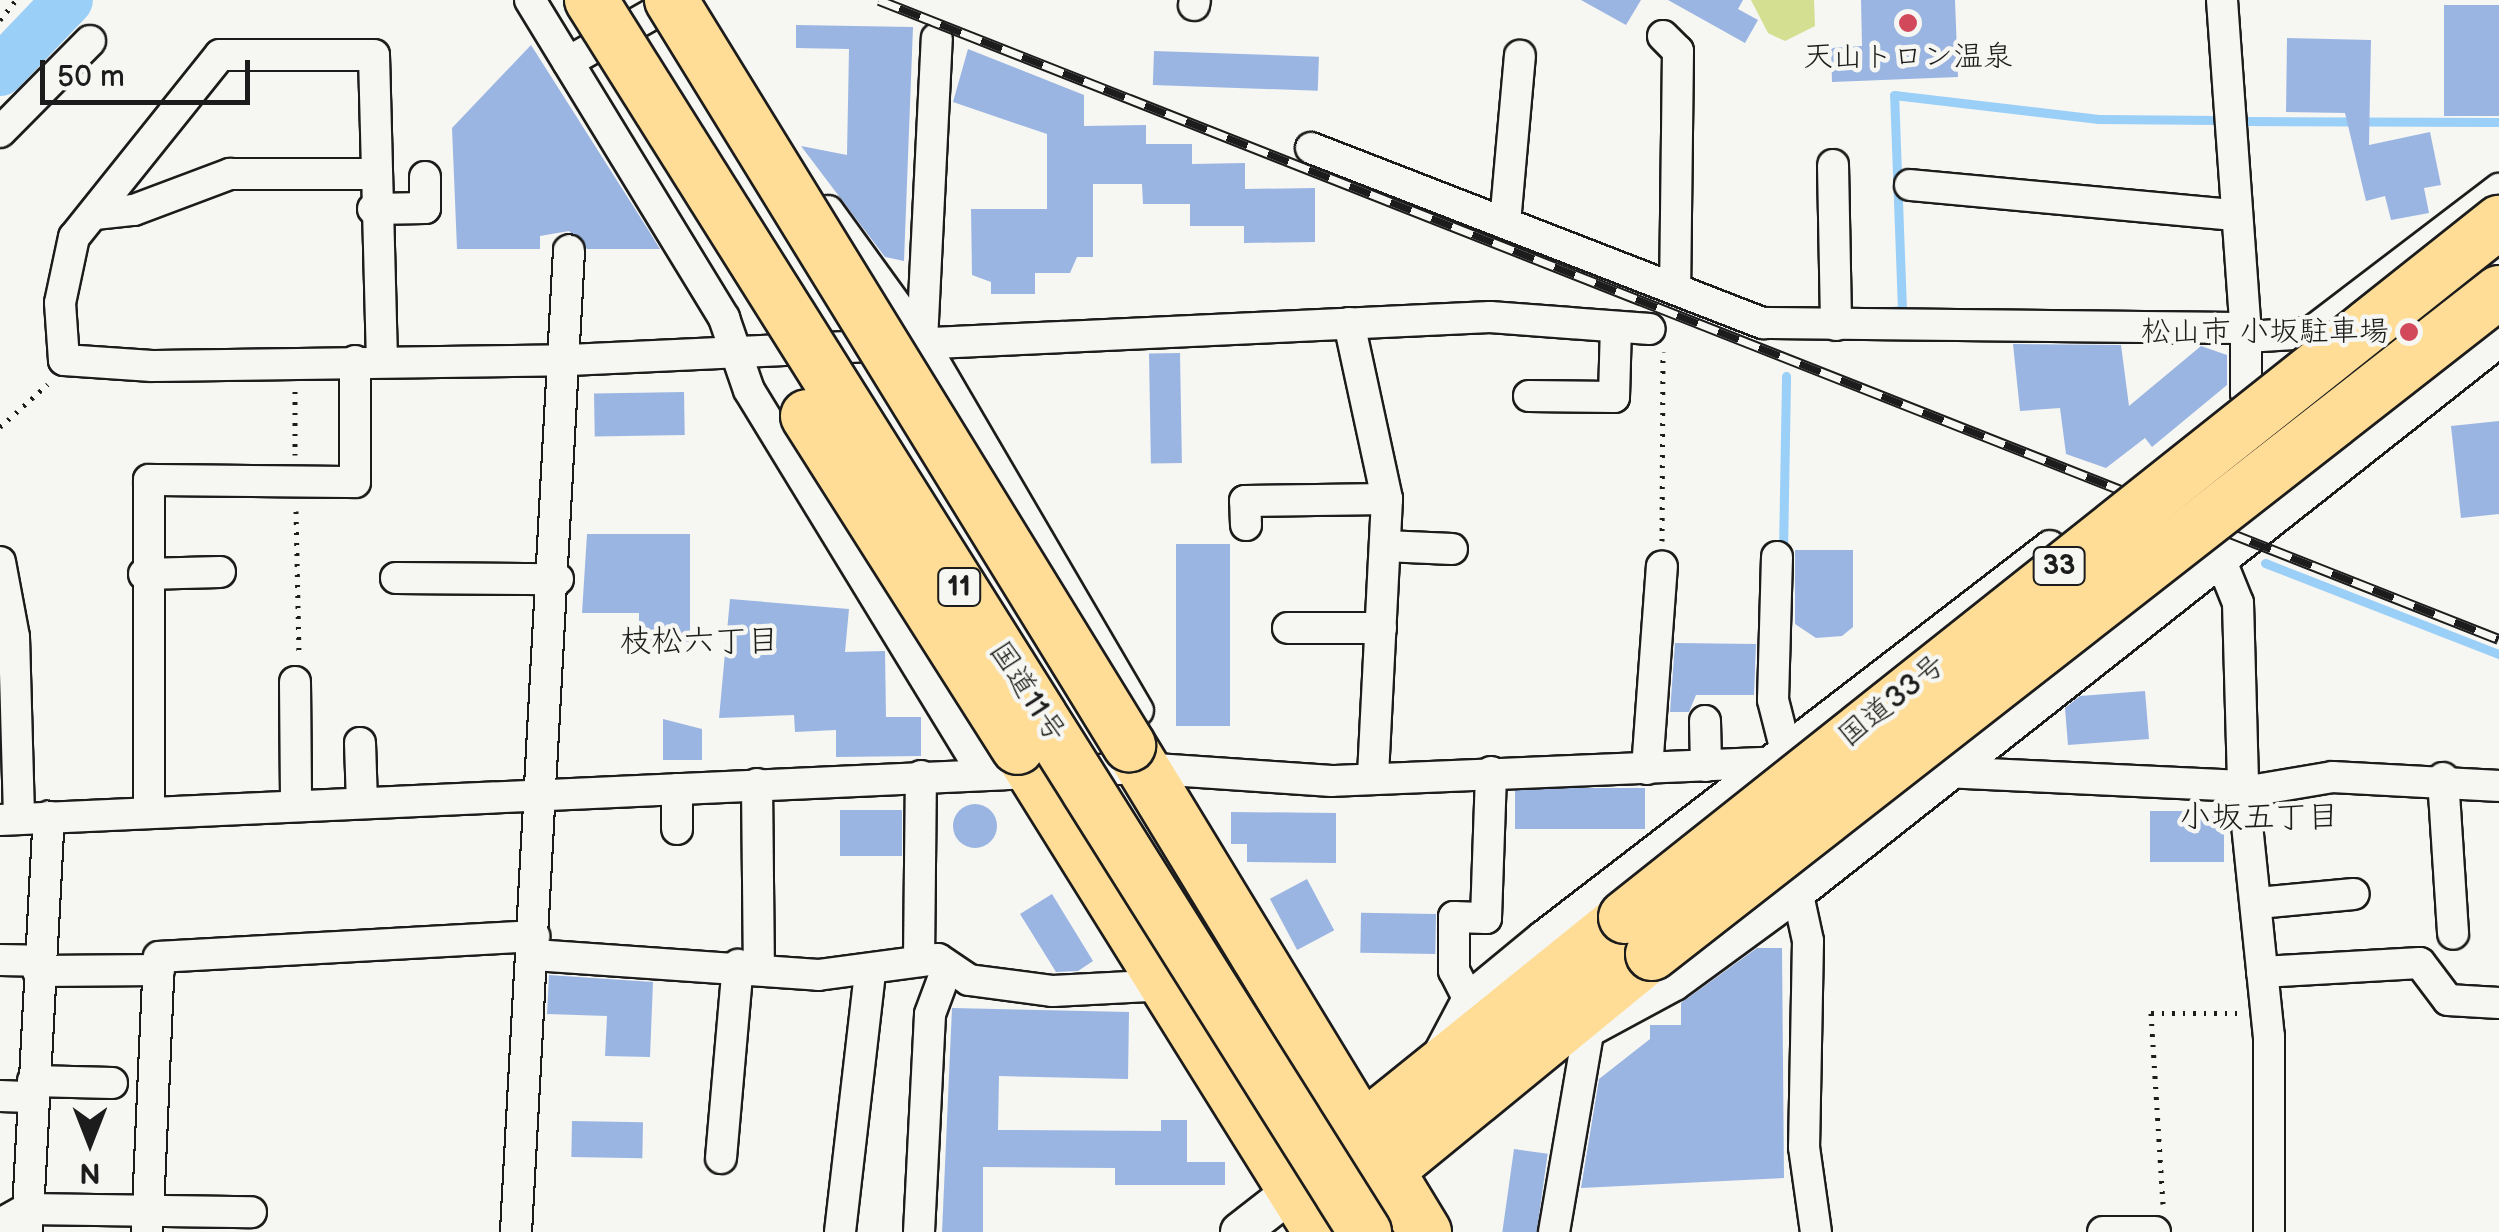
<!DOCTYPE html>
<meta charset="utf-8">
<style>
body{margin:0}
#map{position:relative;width:2499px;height:1232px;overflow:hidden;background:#f6f6f2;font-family:"Balsamiq Sans","Klee One",sans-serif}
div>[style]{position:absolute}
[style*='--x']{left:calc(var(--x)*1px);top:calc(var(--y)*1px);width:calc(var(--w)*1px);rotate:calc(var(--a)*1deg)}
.green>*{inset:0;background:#d4df91}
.stream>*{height:9px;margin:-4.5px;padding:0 4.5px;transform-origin:4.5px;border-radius:4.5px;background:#9acff8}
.river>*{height:50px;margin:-25px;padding:0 25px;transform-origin:25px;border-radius:25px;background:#9acff8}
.building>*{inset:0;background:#9bb5e2;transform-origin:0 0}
.round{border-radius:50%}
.path>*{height:5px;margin-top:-2.5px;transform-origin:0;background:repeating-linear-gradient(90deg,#1c1c1c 0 2.5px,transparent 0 10.5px)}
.roads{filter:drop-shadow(2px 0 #1c1c1c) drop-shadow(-2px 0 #1c1c1c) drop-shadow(0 2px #1c1c1c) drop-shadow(0 -2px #1c1c1c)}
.minor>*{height:30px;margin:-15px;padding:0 15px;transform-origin:15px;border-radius:15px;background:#f6f6f2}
.tertiary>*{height:38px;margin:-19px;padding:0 19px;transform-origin:19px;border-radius:19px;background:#f6f6f2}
.trunk>*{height:52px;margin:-26px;padding:0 26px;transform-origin:26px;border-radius:26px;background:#ffdd96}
.rail>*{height:11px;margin-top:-5.5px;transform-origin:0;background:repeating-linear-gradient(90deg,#f6f6f2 0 22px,#1c1c1c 0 44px);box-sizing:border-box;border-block:2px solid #1c1c1c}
.bridges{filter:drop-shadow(2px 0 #1c1c1c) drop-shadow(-2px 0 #1c1c1c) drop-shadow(0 2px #1c1c1c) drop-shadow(0 -2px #1c1c1c)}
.trunk-bridge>*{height:52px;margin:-26px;padding:0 26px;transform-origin:26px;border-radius:26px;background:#ffdd96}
.dots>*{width:28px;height:28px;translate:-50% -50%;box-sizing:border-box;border:5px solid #f6f6f2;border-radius:50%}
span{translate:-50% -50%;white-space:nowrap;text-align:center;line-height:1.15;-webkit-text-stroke:9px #f6f6f2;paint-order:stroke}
.shield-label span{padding:2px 8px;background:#f6f6f2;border:2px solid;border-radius:8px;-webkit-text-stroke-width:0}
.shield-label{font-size:28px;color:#1c1c1c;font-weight:700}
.poi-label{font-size:30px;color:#1c1c1c}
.right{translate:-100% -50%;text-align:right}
.street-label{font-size:30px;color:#1c1c1c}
.neighbourhood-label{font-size:32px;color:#1c1c1c}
.north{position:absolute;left:40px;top:1092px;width:100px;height:100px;-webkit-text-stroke:8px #f6f6f2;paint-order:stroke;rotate:180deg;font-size:28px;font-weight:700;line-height:40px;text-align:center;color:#1c1c1c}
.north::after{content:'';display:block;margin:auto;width:35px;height:45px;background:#1c1c1c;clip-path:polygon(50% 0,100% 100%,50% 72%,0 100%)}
.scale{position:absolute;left:40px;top:60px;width:210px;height:45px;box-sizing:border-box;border:5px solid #1c1c1c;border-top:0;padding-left:12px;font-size:30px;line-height:35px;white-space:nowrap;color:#1c1c1c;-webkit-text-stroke:8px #f6f6f2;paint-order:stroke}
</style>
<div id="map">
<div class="green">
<div style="clip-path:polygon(1751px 0,1814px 0,1815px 26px,1785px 41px,1768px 33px)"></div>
</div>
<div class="stream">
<div style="--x:2245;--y:121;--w:254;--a:0.2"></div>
<div style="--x:1891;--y:311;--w:11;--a:-5"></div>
<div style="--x:1902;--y:310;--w:215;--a:-92.1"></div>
<div style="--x:1894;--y:95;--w:206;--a:6.7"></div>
<div style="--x:2099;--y:119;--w:120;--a:0.5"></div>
<div style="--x:1783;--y:552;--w:176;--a:-89"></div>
<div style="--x:2265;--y:563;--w:251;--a:21.3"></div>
</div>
<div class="river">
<div style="--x:0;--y:71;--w:98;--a:-46.2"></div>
</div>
<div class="building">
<div style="clip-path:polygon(1581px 0,1641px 0,1626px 25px)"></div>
<div style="clip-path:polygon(1668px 0,1743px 0,1738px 9px,1758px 20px,1745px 43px)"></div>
<div style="clip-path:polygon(1861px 0,1955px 0,1958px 77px,1832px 82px,1831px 48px,1862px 46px)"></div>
<div style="left:2444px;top:5px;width:55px;height:111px"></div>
<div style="clip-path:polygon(796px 25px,913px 27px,904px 261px,885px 257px,801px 146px,847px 155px,849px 49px,796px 48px)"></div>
<div style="clip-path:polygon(2287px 38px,2371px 40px,2369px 145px,2430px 132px,2441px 185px,2424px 188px,2429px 213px,2391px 220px,2385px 196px,2366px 201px,2345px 113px,2286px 112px)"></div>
<div style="clip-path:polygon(531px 45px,649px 231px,660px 249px,587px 249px,569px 231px,540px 236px,540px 249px,457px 249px,452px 128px)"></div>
<div style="clip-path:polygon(968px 49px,1084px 95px,1084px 126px,1146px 125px,1146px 144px,1192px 144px,1192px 164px,1245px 163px,1245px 189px,1315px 188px,1315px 242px,1244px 243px,1244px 226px,1190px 226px,1190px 204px,1143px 204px,1142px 184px,1093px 184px,1093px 257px,1077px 257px,1070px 273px,1035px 273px,1035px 294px,991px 294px,991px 282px,972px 275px,971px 209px,1047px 209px,1047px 134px,953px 102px)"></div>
<div style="left:1154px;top:51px;width:165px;height:34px;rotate:2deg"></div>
<div style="clip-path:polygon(2013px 344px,2121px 345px,2129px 406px,2201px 346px,2227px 355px,2227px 385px,2152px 447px,2145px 438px,2106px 468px,2066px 454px,2060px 408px,2020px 411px)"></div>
<div style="left:1180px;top:353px;width:110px;height:31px;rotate:89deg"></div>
<div style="left:684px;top:392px;width:43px;height:90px;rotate:89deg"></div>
<div style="clip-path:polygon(2499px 421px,2499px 514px,2461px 518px,2451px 426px)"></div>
<div style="clip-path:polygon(587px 534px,690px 534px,690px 642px,639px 641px,639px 613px,582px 613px)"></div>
<div style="left:1176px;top:544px;width:54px;height:182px"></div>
<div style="clip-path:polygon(1795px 550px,1853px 550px,1853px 627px,1842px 636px,1816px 638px,1795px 624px)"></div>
<div style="clip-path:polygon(730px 599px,849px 609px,845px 652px,885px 651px,886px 717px,921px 717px,921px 756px,836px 757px,836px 730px,795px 732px,794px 715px,719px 718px)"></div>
<div style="clip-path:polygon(1675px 643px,1756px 644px,1754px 695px,1696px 695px,1689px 712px,1670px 712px)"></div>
<div style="clip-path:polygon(2145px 691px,2149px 739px,2068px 745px,2065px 708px,2080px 696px)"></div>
<div style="clip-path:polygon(663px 719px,702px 729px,702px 760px,663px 760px)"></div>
<div style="left:1645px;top:788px;width:41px;height:130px;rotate:90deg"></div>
<div class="round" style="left:953px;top:804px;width:44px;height:44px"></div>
<div style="left:840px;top:810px;width:62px;height:46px"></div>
<div style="left:2150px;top:811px;width:74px;height:51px"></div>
<div style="clip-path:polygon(1231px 812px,1336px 813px,1336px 863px,1247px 862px,1247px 844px,1231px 844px)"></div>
<div style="left:1307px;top:879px;width:58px;height:42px;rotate:62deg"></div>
<div style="clip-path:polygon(1052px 894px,1093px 961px,1078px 971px,1056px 972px,1020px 914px)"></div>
<div style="left:1436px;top:914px;width:40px;height:75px;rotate:91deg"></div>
<div style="clip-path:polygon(1757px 948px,1782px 948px,1784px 1178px,1581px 1188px,1599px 1079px,1650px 1039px,1650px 1025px,1681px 1025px,1681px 1003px)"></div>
<div style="clip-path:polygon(549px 975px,653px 982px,650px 1057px,605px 1056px,607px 1016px,547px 1014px)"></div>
<div style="clip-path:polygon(952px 1008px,1129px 1012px,1128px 1079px,999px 1076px,998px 1130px,1161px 1131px,1161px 1120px,1187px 1120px,1187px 1162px,1225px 1162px,1225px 1185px,1115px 1185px,1115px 1168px,983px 1167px,983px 1232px,942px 1232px)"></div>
<div style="left:572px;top:1121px;width:71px;height:36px;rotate:1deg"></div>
<div style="left:1514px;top:1149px;width:34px;height:84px;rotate:8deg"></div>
</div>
<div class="path">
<div style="--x:0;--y:20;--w:26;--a:-51"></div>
<div style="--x:295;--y:391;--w:64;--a:90"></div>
<div style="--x:0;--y:427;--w:64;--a:-41.9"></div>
<div style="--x:296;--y:511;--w:144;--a:88.8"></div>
<div style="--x:1662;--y:541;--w:189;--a:-89.7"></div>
<div style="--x:2163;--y:1204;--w:191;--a:-93.6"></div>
<div style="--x:2151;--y:1013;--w:87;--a:0"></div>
</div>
<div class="roads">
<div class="minor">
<div style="--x:530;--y:0;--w:373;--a:58.6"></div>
<div style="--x:724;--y:318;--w:76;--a:70.9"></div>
<div style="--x:749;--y:390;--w:449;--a:58.6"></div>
<div style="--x:2222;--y:0;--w:338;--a:85.9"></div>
<div style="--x:1194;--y:5;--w:5;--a:-79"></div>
<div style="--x:1663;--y:36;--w:21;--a:45"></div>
<div style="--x:1678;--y:51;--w:238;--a:90.7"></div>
<div style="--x:568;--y:62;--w:125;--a:-29.6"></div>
<div style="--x:0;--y:132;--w:128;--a:-45.3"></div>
<div style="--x:1311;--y:148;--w:485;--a:21.2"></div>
<div style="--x:1763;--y:323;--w:482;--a:0.6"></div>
<div style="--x:1833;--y:165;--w:160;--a:88.9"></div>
<div style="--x:1910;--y:185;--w:327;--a:5.3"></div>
<div style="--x:373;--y:209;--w:52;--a:-1.1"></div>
<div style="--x:425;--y:208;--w:31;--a:-90"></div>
<div style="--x:828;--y:211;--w:160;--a:54.1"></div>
<div style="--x:922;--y:341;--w:428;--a:59.7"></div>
<div style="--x:95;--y:214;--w:39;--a:-6"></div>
<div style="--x:134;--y:210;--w:103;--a:-20.6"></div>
<div style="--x:230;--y:174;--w:141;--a:0"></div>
<div style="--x:1505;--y:223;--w:168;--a:-84.9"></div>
<div style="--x:1349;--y:323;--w:180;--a:77.8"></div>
<div style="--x:1387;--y:499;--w:279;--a:92.9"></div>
<div style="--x:922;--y:341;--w:303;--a:-87.2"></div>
<div style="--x:382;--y:361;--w:306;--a:-91.5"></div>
<div style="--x:374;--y:55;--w:154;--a:180"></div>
<div style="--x:220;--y:55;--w:233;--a:128.7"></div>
<div style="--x:74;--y:237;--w:67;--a:102"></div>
<div style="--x:60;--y:303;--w:57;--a:86"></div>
<div style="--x:64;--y:360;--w:88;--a:3.9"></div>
<div style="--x:152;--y:366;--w:417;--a:-0.8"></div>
<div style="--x:569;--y:360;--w:922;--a:-2.67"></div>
<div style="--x:1490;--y:317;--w:160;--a:4.3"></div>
<div style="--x:1529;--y:396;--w:85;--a:0.7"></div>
<div style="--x:1614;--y:397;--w:70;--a:-88.4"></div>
<div style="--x:2261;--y:425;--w:35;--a:-115"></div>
<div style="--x:2246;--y:393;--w:56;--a:-90"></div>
<div style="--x:2246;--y:337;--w:64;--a:-3.6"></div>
<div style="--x:2310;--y:333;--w:238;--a:-37.3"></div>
<div style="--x:1246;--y:525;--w:24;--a:-92"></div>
<div style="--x:1245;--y:501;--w:142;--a:-0.8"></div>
<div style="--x:1385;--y:546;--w:67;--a:2.6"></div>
<div style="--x:1777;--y:557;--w:143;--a:91.6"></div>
<div style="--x:1773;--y:700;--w:53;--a:75.7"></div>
<div style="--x:2221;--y:561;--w:45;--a:68"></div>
<div style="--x:2238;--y:603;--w:183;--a:88.4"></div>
<div style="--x:2243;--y:786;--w:251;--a:84.1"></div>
<div style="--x:2269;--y:1036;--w:196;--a:90"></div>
<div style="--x:0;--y:562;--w:76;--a:79.4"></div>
<div style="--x:14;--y:637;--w:182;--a:88.4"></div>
<div style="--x:144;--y:574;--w:76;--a:-1.5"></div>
<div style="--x:396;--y:578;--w:162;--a:0.4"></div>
<div style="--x:1288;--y:628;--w:93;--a:0"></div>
<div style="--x:295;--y:682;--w:123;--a:89.5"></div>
<div style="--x:1705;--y:721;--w:45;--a:88.7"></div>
<div style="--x:360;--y:743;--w:60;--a:88.1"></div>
<div style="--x:1647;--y:769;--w:203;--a:-85.8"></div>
<div style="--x:1944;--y:772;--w:299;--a:2.7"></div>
<div style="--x:2443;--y:778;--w:156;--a:86.3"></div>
<div style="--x:757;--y:784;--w:183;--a:89.4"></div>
<div style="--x:677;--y:789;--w:40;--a:90"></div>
<div style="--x:2244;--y:792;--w:90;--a:-9.6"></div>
<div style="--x:2333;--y:777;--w:166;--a:3.1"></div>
<div style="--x:149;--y:810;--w:330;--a:-90"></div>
<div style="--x:149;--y:480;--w:206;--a:0.6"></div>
<div style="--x:355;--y:482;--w:121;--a:-90"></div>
<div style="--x:0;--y:820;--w:1142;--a:-2.61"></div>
<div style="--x:1141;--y:768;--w:191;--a:3.9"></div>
<div style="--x:1332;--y:781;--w:438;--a:-2.4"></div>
<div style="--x:1798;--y:895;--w:47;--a:77.7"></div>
<div style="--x:1808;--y:941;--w:206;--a:91.1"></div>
<div style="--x:1804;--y:1147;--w:86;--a:82"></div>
<div style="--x:2258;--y:903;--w:96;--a:-5.4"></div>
<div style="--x:534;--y:955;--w:285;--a:4"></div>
<div style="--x:818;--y:975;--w:121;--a:-7.6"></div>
<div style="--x:938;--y:959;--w:37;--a:34"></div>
<div style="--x:969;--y:980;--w:85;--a:7.5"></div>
<div style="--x:1053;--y:991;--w:115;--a:-3"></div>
<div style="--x:0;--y:960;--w:39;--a:1"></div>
<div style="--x:919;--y:961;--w:185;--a:-89.4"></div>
<div style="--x:38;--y:971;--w:121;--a:-0.5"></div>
<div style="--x:2262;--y:972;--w:158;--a:-3.3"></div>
<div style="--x:2420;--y:963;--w:46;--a:52.9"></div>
<div style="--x:2448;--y:1000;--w:51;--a:3.4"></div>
<div style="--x:1468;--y:998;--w:30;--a:-117"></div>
<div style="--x:1454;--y:971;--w:54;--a:-90"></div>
<div style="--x:1454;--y:917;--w:32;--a:2"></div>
<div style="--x:1486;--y:918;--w:146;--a:-88"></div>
<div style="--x:1577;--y:1038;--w:111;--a:-28.4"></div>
<div style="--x:1675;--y:985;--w:152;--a:-36.2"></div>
<div style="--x:1798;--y:895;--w:893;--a:-38.27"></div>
<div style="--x:1439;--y:1053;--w:62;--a:-62.2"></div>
<div style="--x:1468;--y:998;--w:96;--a:-39.5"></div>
<div style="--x:1542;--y:937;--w:641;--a:-37.58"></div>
<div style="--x:33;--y:1081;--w:79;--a:1.5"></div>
<div style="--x:0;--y:1096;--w:32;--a:2"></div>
<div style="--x:721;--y:1158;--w:194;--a:-85"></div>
<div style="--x:0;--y:1224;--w:31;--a:-29"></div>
<div style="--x:27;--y:1209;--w:224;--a:0.8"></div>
<div style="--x:27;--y:1232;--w:416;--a:-87"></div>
<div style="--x:147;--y:1232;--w:275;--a:-87.5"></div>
<div style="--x:159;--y:957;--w:376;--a:-3.2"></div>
<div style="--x:516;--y:1232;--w:983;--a:-86.91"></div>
<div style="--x:840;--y:1232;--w:262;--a:-83.4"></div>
<div style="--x:919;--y:1232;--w:218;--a:-87.1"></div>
<div style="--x:930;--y:1014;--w:46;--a:-69.6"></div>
<div style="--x:1554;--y:1232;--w:202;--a:-80.3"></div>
<div style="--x:2103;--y:1232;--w:52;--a:0"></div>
</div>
<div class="tertiary">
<div style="--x:1240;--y:1232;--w:68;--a:-37.9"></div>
</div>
<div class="trunk">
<div style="--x:1129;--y:745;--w:570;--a:58.71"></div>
<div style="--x:1018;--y:748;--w:570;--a:58.04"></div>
<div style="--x:1335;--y:1151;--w:373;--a:-38.9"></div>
<div style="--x:1359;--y:1194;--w:379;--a:-39.3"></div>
</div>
</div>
<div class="rail">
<div style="--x:879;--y:0;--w:1741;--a:21.53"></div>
</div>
<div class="bridges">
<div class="trunk-bridge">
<div style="--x:591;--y:0;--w:1455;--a:57.86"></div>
<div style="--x:671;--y:0;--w:875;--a:58.42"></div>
<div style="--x:807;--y:416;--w:393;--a:57.6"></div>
<div style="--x:1625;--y:917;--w:1117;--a:-38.49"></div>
<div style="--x:1652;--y:954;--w:1075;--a:-38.01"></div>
</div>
</div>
<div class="dots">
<div style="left:1908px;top:23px;background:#d1495b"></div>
<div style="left:2409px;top:332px;background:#d1495b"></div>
</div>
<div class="shield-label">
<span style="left:2059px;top:566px">33</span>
<span style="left:959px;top:587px">11</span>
</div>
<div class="poi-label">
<span style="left:1908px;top:57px">天山トロン温泉</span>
<span class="right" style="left:2389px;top:332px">松山市 小坂駐車場</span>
</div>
<div class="street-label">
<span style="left:1027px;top:692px;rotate:57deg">国道11号</span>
<span style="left:1892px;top:701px;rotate:-39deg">国道33号</span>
</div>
<div class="neighbourhood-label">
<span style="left:699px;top:642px">枝松六丁目</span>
<span style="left:2259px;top:818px">小坂五丁目</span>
</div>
<div class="north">N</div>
<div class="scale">50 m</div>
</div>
